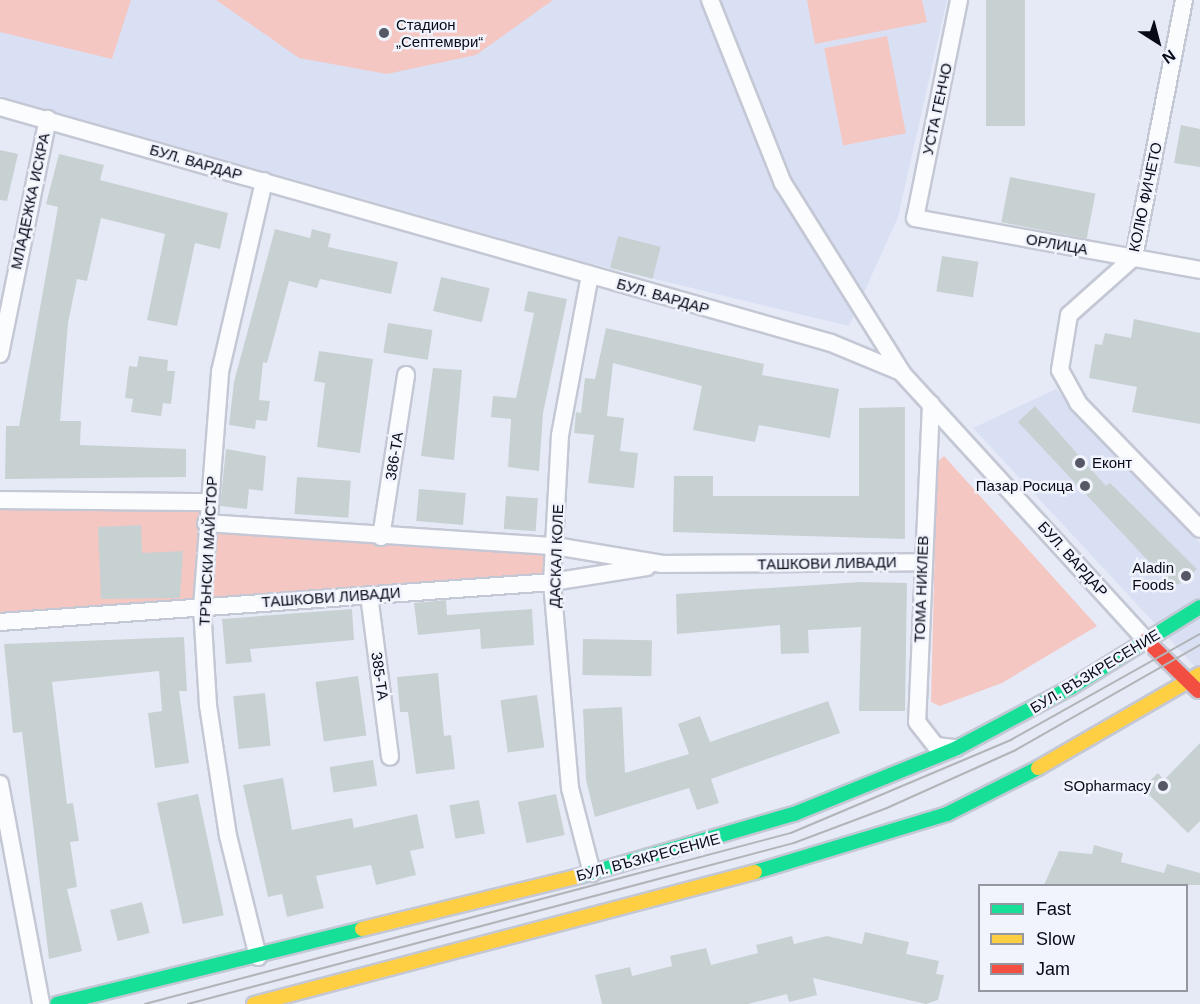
<!DOCTYPE html>
<meta charset="utf-8">
<style>
body{margin:0}
#map{position:relative;width:1200px;height:1004px;overflow:hidden;background:#e6eaf7;font-family:Arial,sans-serif}
div>[style]{position:absolute}
[style*='--x']{left:calc(var(--x)*1px);top:calc(var(--y)*1px);width:calc(var(--w)*1px);rotate:calc(var(--a)*1deg)}
.built>*{inset:0;background:#d9e0f4}
.green>*{inset:0;background:#f4c7c3;transform-origin:0 0}
.building>*{inset:0;background:#c8d1d2;transform-origin:0 0}
.roads{filter:drop-shadow(2px 0 #c4c7d4) drop-shadow(-2px 0 #c4c7d4) drop-shadow(0 2px #c4c7d4) drop-shadow(0 -2px #c4c7d4)}
.street>*{height:16px;margin:-8px;padding:0 8px;transform-origin:8px;border-radius:8px;background:#fbfcfe}
.fast>*{height:14px;margin:-7px;padding:0 7px;transform-origin:7px;border-radius:7px;background:#16e098}
.slow>*{height:14px;margin:-7px;padding:0 7px;transform-origin:7px;border-radius:7px;background:#ffcf43}
.jam>*{height:14px;margin:-7px;padding:0 7px;transform-origin:7px;border-radius:7px;background:#f24e42}
.tram>*{height:1.5px;margin:-0.75px;padding:0 0.75px;transform-origin:0.75px;border-radius:0.75px;background:#b2b4b7}
.dots>*{width:16px;height:16px;translate:-50% -50%;box-sizing:border-box;border:3px solid #f1f4fc;border-radius:50%}
span{translate:-50% -50%;white-space:nowrap;text-align:center;line-height:1.15;-webkit-text-stroke:5px #f1f4fc;paint-order:stroke}
.poi-label{font-size:15px;color:#080b17}
.left{translate:0 -50%;text-align:left}
.right{translate:-100% -50%;text-align:right}
.street-label{font-size:15px;color:#080b17}
.legend{position:absolute;left:978px;top:884px;width:210px;height:108px;box-sizing:border-box;background:#f1f4fc;border:2px solid #9497a0;margin:0;padding:8px 10px;list-style:none;font-size:18px;color:#080b17}
.legend li{display:flex;align-items:center;gap:12px;height:30px}
.legend b{width:30px;border:2px solid #9497a0}
.north{position:absolute;left:1128px;top:12px;width:60px;height:60px;-webkit-text-stroke:4px #f1f4fc;paint-order:stroke;rotate:144deg;font-size:16px;font-weight:700;line-height:24px;text-align:center;color:#080b17}
.north::after{content:'';display:block;margin:auto;width:21px;height:27px;background:#080b17;clip-path:polygon(50% 0,100% 100%,50% 72%,0 100%)}
</style>
<div id="map">
<div class="built">
<div style="clip-path:polygon(0 0,947px 0,898px 217px,849px 326px,589px 263px,0 96px)"></div>
<div style="clip-path:polygon(1056px 389px,1200px 543px,1200px 672px,973px 428px)"></div>
</div>
<div class="green">
<div style="clip-path:polygon(0 0,131px 0,112px 59px,0 32px)"></div>
<div style="clip-path:polygon(216px 0,553px 0,476px 55px,387px 74px,299px 58px)"></div>
<div style="clip-path:polygon(807px 0,922px 0,927px 22px,815px 44px)"></div>
<div style="left:887px;top:36px;width:99px;height:64px;rotate:79deg"></div>
<div style="clip-path:polygon(944px 456px,1097px 626px,1002px 683px,940px 706px,931px 702px,937px 462px)"></div>
<div style="clip-path:polygon(0 500px,208px 502px,202px 607px,0 622px)"></div>
<div style="clip-path:polygon(210px 525px,552px 549px,548px 579px,204px 604px)"></div>
</div>
<div class="building">
<div style="left:986px;top:0;width:39px;height:126px"></div>
<div style="clip-path:polygon(1181px 125px,1200px 129px,1200px 167px,1174px 163px)"></div>
<div style="clip-path:polygon(0 150px,18px 154px,7px 201px,0 200px)"></div>
<div style="clip-path:polygon(59px 154px,104px 165px,100px 180px,228px 213px,220px 249px,195px 243px,177px 326px,147px 320px,165px 234px,101px 218px,87px 281px,77px 279px,68px 323px,60px 421px,81px 421px,80px 445px,186px 449px,186px 477px,5px 479px,6px 426px,19px 426px,58px 207px,46px 204px)"></div>
<div style="left:1010px;top:177px;width:87px;height:46px;rotate:11deg"></div>
<div style="clip-path:polygon(275px 229px,310px 238px,312px 229px,331px 234px,328px 247px,398px 262px,391px 294px,320px 279px,317px 288px,289px 281px,267px 363px,263px 362px,259px 400px,270px 401px,267px 421px,256px 420px,255px 429px,229px 425px,234px 382px)"></div>
<div style="left:618px;top:236px;width:44px;height:33px;rotate:14deg"></div>
<div style="left:942px;top:256px;width:37px;height:36px;rotate:9deg"></div>
<div style="left:441px;top:277px;width:50px;height:35px;rotate:13deg"></div>
<div style="clip-path:polygon(528px 291px,567px 299px,543px 413px,539px 471px,508px 467px,511px 419px,491px 417px,493px 396px,516px 398px,534px 313px,524px 311px)"></div>
<div style="clip-path:polygon(1134px 319px,1200px 333px,1200px 424px,1132px 412px,1137px 387px,1089px 378px,1095px 344px,1102px 345px,1105px 333px,1131px 338px)"></div>
<div style="left:388px;top:323px;width:45px;height:30px;rotate:9deg"></div>
<div style="clip-path:polygon(606px 328px,764px 364px,762px 375px,839px 389px,830px 438px,759px 425px,755px 442px,693px 430px,702px 386px,613px 363px,607px 416px,624px 418px,620px 451px,638px 453px,634px 488px,588px 483px,594px 435px,574px 433px,576px 412px,581px 413px,585px 378px,595px 379px)"></div>
<div style="clip-path:polygon(319px 351px,373px 359px,360px 453px,317px 447px,325px 383px,314px 381px)"></div>
<div style="clip-path:polygon(139px 356px,168px 360px,167px 371px,175px 371px,171px 404px,163px 403px,161px 416px,131px 412px,133px 399px,125px 398px,129px 366px,137px 367px)"></div>
<div style="clip-path:polygon(433px 368px,462px 370px,454px 460px,421px 456px)"></div>
<div style="clip-path:polygon(1035px 406px,1106px 486px,1110px 483px,1197px 569px,1184px 582px,1176px 585px,1153px 566px,1018px 422px)"></div>
<div style="clip-path:polygon(905px 407px,905px 539px,673px 532px,674px 476px,713px 476px,713px 496px,859px 496px,859px 408px)"></div>
<div style="clip-path:polygon(226px 449px,266px 456px,263px 491px,249px 489px,247px 509px,220px 506px)"></div>
<div style="left:297px;top:477px;width:54px;height:37px;rotate:4deg"></div>
<div style="left:419px;top:489px;width:47px;height:32px;rotate:5deg"></div>
<div style="left:506px;top:496px;width:32px;height:33px;rotate:4deg"></div>
<div style="clip-path:polygon(141px 525px,142px 553px,183px 551px,180px 598px,101px 599px,98px 527px)"></div>
<div style="clip-path:polygon(861px 582px,907px 583px,905px 711px,859px 711px,861px 627px,808px 630px,809px 653px,781px 654px,780px 625px,677px 634px,676px 594px)"></div>
<div style="clip-path:polygon(446px 600px,447px 615px,532px 609px,534px 645px,481px 649px,480px 629px,418px 635px,414px 603px)"></div>
<div style="clip-path:polygon(352px 609px,354px 640px,250px 649px,252px 662px,226px 664px,222px 619px)"></div>
<div style="clip-path:polygon(184px 637px,187px 691px,179px 691px,189px 763px,155px 768px,148px 713px,162px 711px,159px 671px,52px 682px,67px 804px,73px 803px,79px 841px,70px 842px,77px 887px,67px 889px,82px 951px,49px 959px,22px 732px,13px 733px,4px 644px)"></div>
<div style="left:583px;top:639px;width:69px;height:36px;rotate:1deg"></div>
<div style="clip-path:polygon(438px 673px,444px 736px,451px 735px,455px 769px,416px 774px,408px 712px,400px 712px,397px 677px)"></div>
<div style="left:358px;top:676px;width:60px;height:43px;rotate:82deg"></div>
<div style="left:265px;top:693px;width:53px;height:32px;rotate:84deg"></div>
<div style="left:537px;top:695px;width:53px;height:37px;rotate:82deg"></div>
<div style="clip-path:polygon(828px 701px,840px 733px,711px 779px,719px 803px,697px 810px,689px 788px,595px 817px,586px 780px,583px 709px,622px 707px,625px 773px,689px 754px,678px 724px,700px 716px,710px 742px)"></div>
<div style="clip-path:polygon(1200px 743px,1200px 821px,1188px 833px,1142px 788px,1158px 773px,1164px 780px)"></div>
<div style="left:373px;top:760px;width:26px;height:44px;rotate:81deg"></div>
<div style="clip-path:polygon(283px 778px,292px 830px,352px 818px,354px 828px,417px 814px,424px 848px,410px 851px,416px 875px,376px 885px,371px 865px,316px 876px,324px 908px,287px 917px,282px 894px,268px 897px,243px 785px)"></div>
<div style="left:198px;top:794px;width:124px;height:42px;rotate:78deg"></div>
<div style="left:556px;top:794px;width:42px;height:39px;rotate:78deg"></div>
<div style="left:479px;top:800px;width:34px;height:30px;rotate:80deg"></div>
<div style="clip-path:polygon(1094px 845px,1123px 853px,1121px 862px,1164px 873px,1167px 864px,1200px 873px,1200px 885px,1044px 885px,1059px 851px,1092px 854px)"></div>
<div style="left:142px;top:902px;width:32px;height:33px;rotate:76deg"></div>
<div style="clip-path:polygon(865px 932px,909px 942px,906px 954px,939px 961px,936px 974px,944px 975px,938px 1000px,926px 1004px,813px 978px,817px 995px,789px 1002px,787px 994px,748px 1004px,602px 1004px,595px 975px,630px 967px,632px 976px,672px 966px,670px 956px,706px 948px,711px 965px,758px 953px,756px 945px,792px 936px,794px 944px,827px 936px,862px 944px)"></div>
</div>
<div class="roads">
<div class="street">
<div style="--x:710;--y:0;--w:197;--a:68.3"></div>
<div style="--x:783;--y:183;--w:222;--a:57.9"></div>
<div style="--x:959;--y:0;--w:222;--a:101.4"></div>
<div style="--x:915;--y:218;--w:290;--a:10.3"></div>
<div style="--x:1184;--y:0;--w:262;--a:101"></div>
<div style="--x:1134;--y:257;--w:87;--a:138.3"></div>
<div style="--x:1069;--y:315;--w:56;--a:99.3"></div>
<div style="--x:1060;--y:370;--w:38;--a:61"></div>
<div style="--x:1078;--y:403;--w:175;--a:45.9"></div>
<div style="--x:0;--y:107;--w:864;--a:15.85"></div>
<div style="--x:831;--y:343;--w:76;--a:22.5"></div>
<div style="--x:901;--y:372;--w:363;--a:47.6"></div>
<div style="--x:590;--y:275;--w:163;--a:100.6"></div>
<div style="--x:560;--y:435;--w:147;--a:93.1"></div>
<div style="--x:552;--y:582;--w:207;--a:85"></div>
<div style="--x:570;--y:788;--w:88;--a:75.5"></div>
<div style="--x:0;--y:354;--w:240;--a:-78.5"></div>
<div style="--x:931;--y:404;--w:318;--a:92.5"></div>
<div style="--x:917;--y:722;--w:31;--a:52"></div>
<div style="--x:936;--y:746;--w:20;--a:6"></div>
<div style="--x:0;--y:500;--w:208;--a:0.6"></div>
<div style="--x:206;--y:523;--w:350;--a:3.8"></div>
<div style="--x:555;--y:546;--w:109;--a:9.5"></div>
<div style="--x:662;--y:564;--w:258;--a:-0.4"></div>
<div style="--x:381;--y:537;--w:164;--a:-81.2"></div>
<div style="--x:369;--y:595;--w:163;--a:82.6"></div>
<div style="--x:0;--y:622;--w:553;--a:-4.14"></div>
<div style="--x:552;--y:582;--w:96;--a:-9"></div>
<div style="--x:0;--y:784;--w:224;--a:79.4"></div>
<div style="--x:258;--y:957;--w:125;--a:-103.9"></div>
<div style="--x:228;--y:836;--w:133;--a:-98.7"></div>
<div style="--x:208;--y:705;--w:98;--a:-93.5"></div>
<div style="--x:202;--y:607;--w:236;--a:-85.6"></div>
<div style="--x:220;--y:372;--w:196;--a:-77"></div>
</div>
<div class="fast">
<div style="--x:755;--y:872;--w:201;--a:-16.8"></div>
<div style="--x:947;--y:814;--w:102;--a:-26.8"></div>
<div style="--x:580;--y:876;--w:223;--a:-16.2"></div>
<div style="--x:794;--y:814;--w:176;--a:-22"></div>
<div style="--x:957;--y:748;--w:128;--a:-28"></div>
<div style="--x:1070;--y:688;--w:153;--a:-31.9"></div>
<div style="--x:57;--y:1004;--w:314;--a:-13.8"></div>
</div>
<div class="slow">
<div style="--x:1038;--y:768;--w:187;--a:-30.1"></div>
<div style="--x:362;--y:929;--w:224;--a:-13.7"></div>
<div style="--x:254;--y:1004;--w:518;--a:-14.76"></div>
</div>
<div class="jam">
<div style="--x:1146;--y:640;--w:73;--a:44.4"></div>
</div>
</div>
<div class="tram">
<div style="--x:145;--y:1004;--w:668;--a:-14.83"></div>
<div style="--x:791;--y:833;--w:239;--a:-22.9"></div>
<div style="--x:1011;--y:740;--w:217;--a:-29.3"></div>
<div style="--x:188;--y:1004;--w:627;--a:-14.88"></div>
<div style="--x:794;--y:843;--w:99;--a:-20.6"></div>
<div style="--x:887;--y:808;--w:141;--a:-24.2"></div>
<div style="--x:1016;--y:750;--w:212;--a:-29.7"></div>
</div>
<div class="dots">
<div style="left:384px;top:33px;background:#565965"></div>
<div style="left:1080px;top:463px;background:#565965"></div>
<div style="left:1085px;top:486px;background:#565965"></div>
<div style="left:1186px;top:576px;background:#565965"></div>
<div style="left:1163px;top:786px;background:#565965"></div>
</div>
<div class="poi-label">
<span class="left" style="left:396px;top:33px">Стадион<br>„Септември“</span>
<span class="left" style="left:1092px;top:463px">Еконт</span>
<span class="right" style="left:1073px;top:486px">Пазар Росица</span>
<span class="right" style="left:1174px;top:576px">Aladin<br>Foods</span>
<span class="right" style="left:1151px;top:786px">SOpharmacy</span>
</div>
<div class="street-label">
<span style="left:937px;top:109px;rotate:-78deg">УСТА ГЕНЧО</span>
<span style="left:196px;top:162px;rotate:16deg">БУЛ. ВАРДАР</span>
<span style="left:1145px;top:197px;rotate:-78deg">КОЛЮ ФИЧЕТО</span>
<span style="left:30px;top:201px;rotate:-78deg">МЛАДЕЖКА ИСКРА</span>
<span style="left:1057px;top:244px;rotate:10deg">ОРЛИЦА</span>
<span style="left:663px;top:296px;rotate:16deg">БУЛ. ВАРДАР</span>
<span style="left:394px;top:456px;rotate:-81deg">386-ТА</span>
<span style="left:208px;top:551px;rotate:-87deg">ТРЪНСКИ МАЙСТОР</span>
<span style="left:556px;top:556px;rotate:-88deg">ДАСКАЛ КОЛЕ</span>
<span style="left:1073px;top:559px;rotate:48deg">БУЛ. ВАРДАР</span>
<span style="left:827px;top:563px;rotate:-1deg">ТАШКОВИ ЛИВАДИ</span>
<span style="left:921px;top:589px;rotate:-88deg">ТОМА НИКЛЕВ</span>
<span style="left:331px;top:597px;rotate:-4deg">ТАШКОВИ ЛИВАДИ</span>
<span style="left:1095px;top:671px;rotate:-31deg">БУЛ. ВЪЗКРЕСЕНИЕ</span>
<span style="left:380px;top:676px;rotate:82deg">385-ТА</span>
<span style="left:648px;top:857px;rotate:-15deg">БУЛ. ВЪЗКРЕСЕНИЕ</span>
</div>
<ul class="legend">
<li><b style="height:8px;background:#16e098"></b>Fast</li>
<li><b style="height:8px;background:#ffcf43"></b>Slow</li>
<li><b style="height:8px;background:#f24e42"></b>Jam</li>
</ul>
<div class="north">N</div>
</div>
